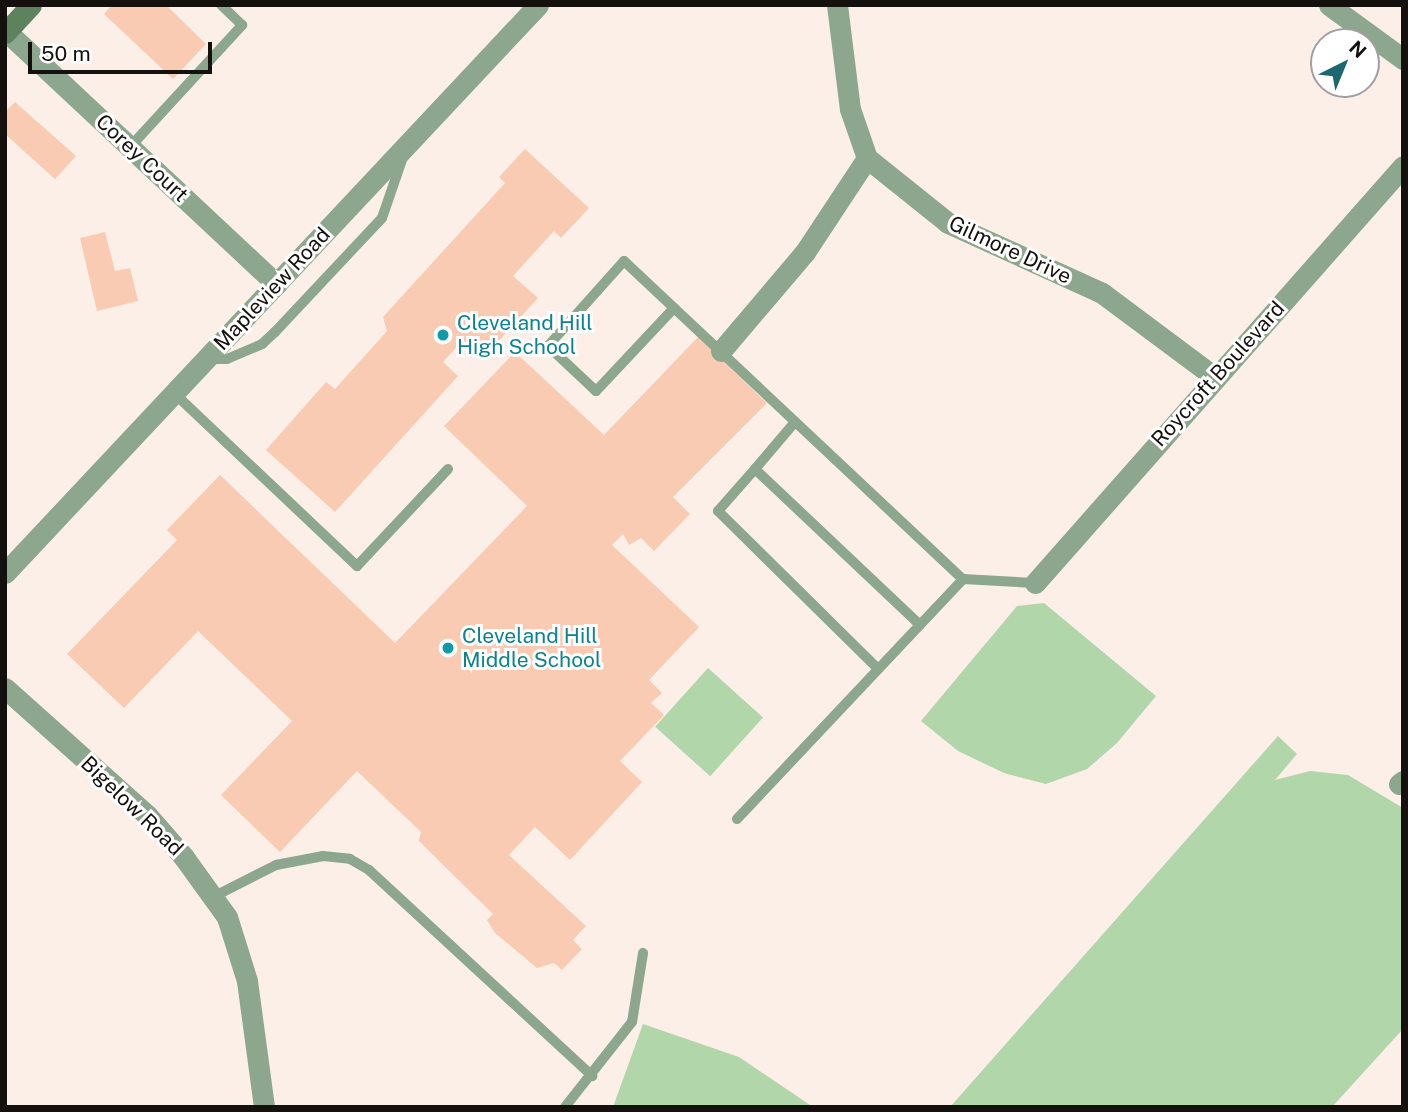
<!DOCTYPE html>
<style>
body{margin:0}
#map{position:relative;width:1408px;height:1112px;overflow:hidden;background:#fbefe8;font-family:"Public Sans",sans-serif}
div>[style]{position:absolute}
[style*='--x']{left:calc(var(--x)*1px);top:calc(var(--y)*1px);width:calc(var(--w)*1px);rotate:calc(var(--a)*1deg)}
.green>*{inset:0;background:#b1d6a9;transform-origin:0 0}
.building>*{inset:0;background:#f9cbb3}
.lane>*{height:10px;margin:-5px;padding:0 5px;transform-origin:5px;border-radius:5px;background:#8da78e}
.street>*{height:21px;margin:-10.5px;padding:0 10.5px;transform-origin:10.5px;border-radius:10.5px;background:#8da78e}
.secondary>*{height:21px;margin:-10.5px;padding:0 10.5px;transform-origin:10.5px;border-radius:10.5px;background:#5d835e}
.dots>*{width:19px;height:19px;translate:-50% -50%;box-sizing:border-box;border:4px solid #fff;border-radius:50%}
span{translate:-50% -50%;white-space:nowrap;text-align:center;line-height:1.15;-webkit-text-stroke:6px #fff;paint-order:stroke}
.street-label{font-size:21px;color:#14100e}
.culture-label{font-size:21px;color:#0d838f}
.left{translate:0 -50%;text-align:left}
.frame{position:absolute;inset:0;border:7px solid #14100e;pointer-events:none}
.north{position:absolute;left:1310px;top:28px;width:70px;height:70px;box-sizing:border-box;background:#fff;border:2px solid #a19f9f;border-radius:50%;rotate:43deg;font-size:19px;font-weight:700;line-height:28px;text-align:center;color:#14100e}
.north::after{content:'';display:block;margin:auto;width:24px;height:32px;background:#1d6773;clip-path:polygon(50% 0,100% 100%,50% 72%,0 100%)}
.scale{position:absolute;left:28px;top:42px;width:184px;height:32px;box-sizing:border-box;border:4px solid #14100e;border-top:0;padding-left:9px;font-size:21px;line-height:24px;white-space:nowrap;color:#14100e;-webkit-text-stroke:5px #fff;paint-order:stroke}
</style>
<div id="map">
<div class="green">
<div style="clip-path:polygon(1044px 603px,1156px 696px,1117px 743px,1087px 769px,1046px 784px,1004px 773px,958px 751px,921px 721px,1017px 606px)"></div>
<div style="left:708px;top:668px;width:74px;height:79px;rotate:42deg"></div>
<div style="clip-path:polygon(1278px 736px,1297px 754px,1275px 780px,1310px 771px,1348px 775px,1403px 808px,1403px 1029px,1332px 1107px,950px 1107px)"></div>
<div style="clip-path:polygon(643px 1024px,739px 1057px,813px 1107px,613px 1107px)"></div>
</div>
<div class="building">
<div style="clip-path:polygon(112px 5px,166px 5px,206px 44px,173px 79px,104px 14px)"></div>
<div style="clip-path:polygon(15px 102px,76px 156px,55px 179px,5px 134px,5px 112px)"></div>
<div style="clip-path:polygon(525px 149px,589px 208px,561px 238px,554px 231px,513px 276px,538px 298px,483px 358px,463px 340px,443px 362px,458px 376px,335px 512px,266px 450px,326px 382px,335px 389px,387px 331px,383px 317px,505px 183px,499px 177px)"></div>
<div style="clip-path:polygon(105px 232px,115px 271px,130px 268px,138px 301px,97px 311px,80px 238px)"></div>
<div style="clip-path:polygon(698px 337px,767px 403px,673px 497px,690px 514px,654px 551px,641px 538px,629px 545px,623px 534px,612px 545px,699px 627px,649px 680px,662px 693px,651px 703px,664px 715px,620px 761px,642px 782px,570px 860px,535px 827px,509px 855px,586px 926px,573px 940px,582px 949px,562px 970px,554px 963px,537px 968px,495px 933px,487px 920px,493px 914px,419px 841px,421px 832px,357px 771px,280px 852px,221px 795px,292px 721px,198px 631px,124px 708px,67px 654px,177px 540px,167px 530px,220px 475px,395px 643px,527px 506px,444px 426px,515px 352px,604px 435px)"></div>
</div>
<div class="lane">
<div style="--x:130;--y:147;--w:166;--a:-47.4"></div>
<div style="--x:242;--y:25;--w:29;--a:-136"></div>
<div style="--x:674;--y:308;--w:114;--a:133.2"></div>
<div style="--x:596;--y:391;--w:66;--a:-136.8"></div>
<div style="--x:548;--y:346;--w:114;--a:-48.2"></div>
<div style="--x:624;--y:261;--w:465;--a:43.2"></div>
<div style="--x:209;--y:359;--w:18;--a:0"></div>
<div style="--x:227;--y:359;--w:38;--a:-23"></div>
<div style="--x:262;--y:344;--w:18;--a:-43"></div>
<div style="--x:275;--y:332;--w:156;--a:-46.8"></div>
<div style="--x:382;--y:218;--w:68;--a:-71"></div>
<div style="--x:174;--y:393;--w:252;--a:43.4"></div>
<div style="--x:357;--y:566;--w:133;--a:-46.8"></div>
<div style="--x:795;--y:422;--w:62;--a:130.4"></div>
<div style="--x:755;--y:469;--w:227;--a:43.4"></div>
<div style="--x:755;--y:469;--w:56;--a:131.4"></div>
<div style="--x:718;--y:511;--w:225;--a:44.6"></div>
<div style="--x:737;--y:819;--w:330;--a:-46.7"></div>
<div style="--x:963;--y:579;--w:72;--a:3.2"></div>
<div style="--x:213;--y:897;--w:71;--a:-26.9"></div>
<div style="--x:276;--y:865;--w:48;--a:-10.8"></div>
<div style="--x:323;--y:856;--w:27;--a:6"></div>
<div style="--x:350;--y:859;--w:22;--a:30"></div>
<div style="--x:369;--y:870;--w:304;--a:42.7"></div>
<div style="--x:565;--y:1107;--w:108;--a:-51.8"></div>
<div style="--x:632;--y:1022;--w:70;--a:-80.9"></div>
</div>
<div class="street">
<div style="--x:837;--y:5;--w:105;--a:82.9"></div>
<div style="--x:850;--y:109;--w:52;--a:70.9"></div>
<div style="--x:867;--y:158;--w:104;--a:38.7"></div>
<div style="--x:948;--y:223;--w:169;--a:24.4"></div>
<div style="--x:1102;--y:293;--w:142;--a:36.7"></div>
<div style="--x:1329;--y:5;--w:92;--a:36.1"></div>
<div style="--x:7;--y:32;--w:369;--a:43.1"></div>
<div style="--x:721;--y:351;--w:130;--a:-49.7"></div>
<div style="--x:805;--y:252;--w:113;--a:-56.6"></div>
<div style="--x:5;--y:573;--w:779;--a:-46.82"></div>
<div style="--x:1035;--y:583;--w:556;--a:-48.57"></div>
<div style="--x:5;--y:688;--w:191;--a:41.8"></div>
<div style="--x:147;--y:815;--w:55;--a:48.7"></div>
<div style="--x:183;--y:856;--w:75;--a:54.2"></div>
<div style="--x:227;--y:917;--w:67;--a:72.6"></div>
<div style="--x:247;--y:981;--w:127;--a:82.3"></div>
<div style="--x:1399;--y:784;--w:5;--a:-37"></div>
</div>
<div class="secondary">
<div style="--x:5;--y:33;--w:38;--a:-47"></div>
</div>
<div class="dots">
<div style="left:443px;top:335px;background:#0f9aa8"></div>
<div style="left:448px;top:648px;background:#0f9aa8"></div>
</div>
<div class="street-label">
<span style="left:142px;top:158px;rotate:43deg">Corey Court</span>
<span style="left:1010px;top:250px;rotate:25deg">Gilmore Drive</span>
<span style="left:272px;top:289px;rotate:-47deg">Mapleview Road</span>
<span style="left:1218px;top:374px;rotate:-48deg">Roycroft Boulevard</span>
<span style="left:132px;top:806px;rotate:44deg">Bigelow Road</span>
</div>
<div class="culture-label">
<span class="left" style="left:457px;top:335px">Cleveland Hill<br>High School</span>
<span class="left" style="left:462px;top:648px">Cleveland Hill<br>Middle School</span>
</div>
<div class="frame"></div>
<div class="north">N</div>
<div class="scale">50 m</div>
</div>
